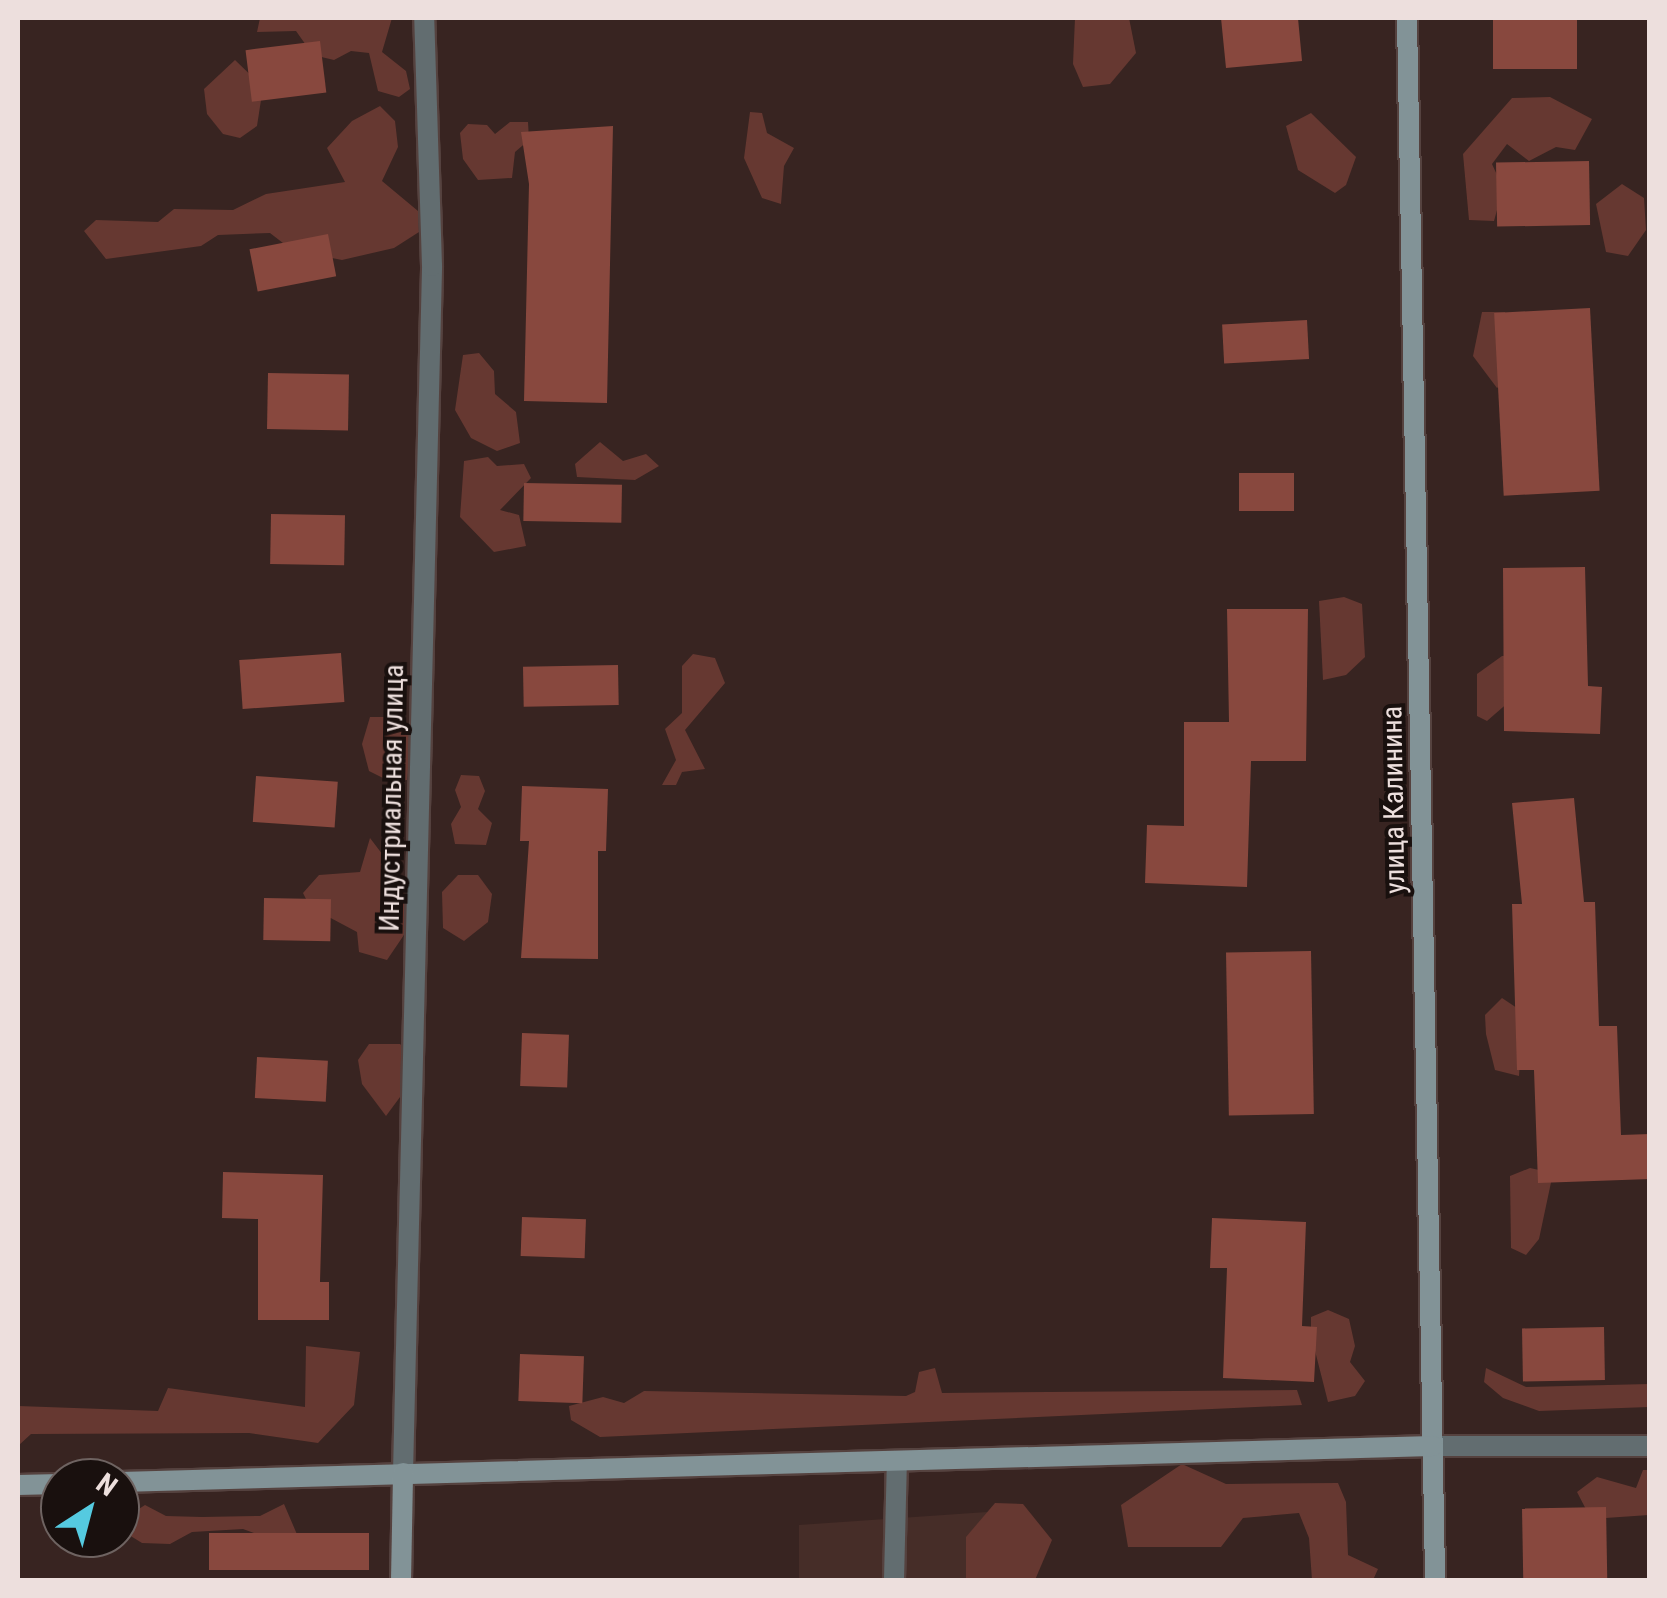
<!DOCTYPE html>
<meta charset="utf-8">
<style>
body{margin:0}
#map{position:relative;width:1667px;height:1598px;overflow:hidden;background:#382421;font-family:"Roboto Condensed",sans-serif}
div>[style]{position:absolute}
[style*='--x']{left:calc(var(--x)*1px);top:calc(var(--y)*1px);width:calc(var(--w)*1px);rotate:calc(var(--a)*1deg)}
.built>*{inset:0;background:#462d28}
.green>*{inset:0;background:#663831}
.building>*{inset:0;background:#88483e;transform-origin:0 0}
.roads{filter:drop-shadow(2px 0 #55423f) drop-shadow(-2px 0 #55423f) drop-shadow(0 2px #55423f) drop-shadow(0 -2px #55423f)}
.lane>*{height:20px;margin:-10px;padding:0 10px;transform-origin:10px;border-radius:10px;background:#626d70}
.street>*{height:20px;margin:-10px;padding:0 10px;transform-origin:10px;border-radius:10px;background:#626d70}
.secondary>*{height:20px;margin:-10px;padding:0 10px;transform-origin:10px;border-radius:10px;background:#829397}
span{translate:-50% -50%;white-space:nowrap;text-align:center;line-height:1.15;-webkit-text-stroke:8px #19100e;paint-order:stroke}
.street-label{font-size:28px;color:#eddfdd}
.frame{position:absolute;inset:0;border:20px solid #eddfdd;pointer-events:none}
.north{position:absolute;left:40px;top:1458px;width:100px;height:100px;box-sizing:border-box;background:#19100e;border:2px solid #6e6361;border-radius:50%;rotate:36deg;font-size:28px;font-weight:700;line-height:40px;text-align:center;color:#eddfdd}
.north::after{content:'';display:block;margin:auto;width:35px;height:45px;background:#55cae0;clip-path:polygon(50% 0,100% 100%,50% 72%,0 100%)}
</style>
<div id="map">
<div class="built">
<div style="clip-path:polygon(987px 1512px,987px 1580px,799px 1580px,799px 1525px)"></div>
</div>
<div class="green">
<div style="clip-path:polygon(260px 18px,392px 18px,382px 52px,406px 71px,410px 89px,399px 97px,378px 91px,369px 53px,351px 51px,334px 60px,313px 55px,296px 31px,257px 32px)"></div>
<div style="clip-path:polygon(1075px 18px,1129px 18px,1136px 53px,1110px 84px,1083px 87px,1073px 64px)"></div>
<div style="clip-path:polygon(235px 60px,263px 87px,257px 126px,240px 138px,223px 134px,207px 114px,204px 89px)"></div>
<div style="clip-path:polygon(1550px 97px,1592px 119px,1575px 150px,1556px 147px,1529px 161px,1507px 144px,1492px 164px,1503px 188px,1494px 221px,1469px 220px,1463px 154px,1512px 98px)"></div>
<div style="clip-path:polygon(380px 106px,395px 121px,398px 147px,382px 181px,418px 211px,419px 232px,394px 248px,342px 260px,292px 250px,270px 233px,218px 235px,201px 246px,106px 259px,84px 231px,96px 220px,158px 222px,174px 209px,233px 210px,266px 194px,345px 182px,327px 148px,352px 121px)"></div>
<div style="clip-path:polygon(750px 112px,762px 113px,767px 133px,794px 148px,784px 166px,781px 204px,762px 198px,744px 158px)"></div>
<div style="clip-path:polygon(1311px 113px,1356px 157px,1346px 185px,1335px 193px,1298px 170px,1286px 126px)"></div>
<div style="clip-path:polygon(510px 122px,528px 122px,529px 140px,515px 152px,512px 178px,478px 180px,463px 159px,460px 133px,468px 124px,487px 125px,495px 134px)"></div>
<div style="clip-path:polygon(1622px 184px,1644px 198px,1646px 230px,1628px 256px,1606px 252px,1596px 204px)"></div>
<div style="clip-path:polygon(1482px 312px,1505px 312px,1518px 371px,1497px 388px,1473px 356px)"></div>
<div style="clip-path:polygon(479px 353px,494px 371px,495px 394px,516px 412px,520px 443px,497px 451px,471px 438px,455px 410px,463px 355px)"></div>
<div style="clip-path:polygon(600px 442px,623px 461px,646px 454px,659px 466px,635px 480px,577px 477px,575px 464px)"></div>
<div style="clip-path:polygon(488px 457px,497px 466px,524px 464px,531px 478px,500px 510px,519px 515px,526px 546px,494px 552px,460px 517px,464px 461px)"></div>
<div style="clip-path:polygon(1344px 597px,1362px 604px,1365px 657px,1346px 675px,1323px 680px,1319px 601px)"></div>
<div style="clip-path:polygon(1566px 652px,1487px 721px,1477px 716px,1477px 674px,1502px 656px)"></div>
<div style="clip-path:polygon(693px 654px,715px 658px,725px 683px,685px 730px,705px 769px,682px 772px,676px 785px,662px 785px,676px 760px,665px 729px,682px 713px,682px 666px)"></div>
<div style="clip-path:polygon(370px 717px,389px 717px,413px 738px,407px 780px,391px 782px,369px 771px,362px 744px)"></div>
<div style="clip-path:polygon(461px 775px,479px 776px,485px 791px,478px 809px,492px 823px,486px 845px,455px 844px,451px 824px,461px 807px,455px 790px)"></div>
<div style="clip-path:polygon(370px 838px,411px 892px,408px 929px,387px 960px,359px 952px,357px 932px,310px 907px,303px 893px,319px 875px,360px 872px)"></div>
<div style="clip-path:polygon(458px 875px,478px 875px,492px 894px,488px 922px,464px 941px,443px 928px,442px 892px)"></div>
<div style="clip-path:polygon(1502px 998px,1523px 1012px,1519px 1076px,1495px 1070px,1486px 1034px,1485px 1015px)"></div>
<div style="clip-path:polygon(369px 1044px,400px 1044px,423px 1066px,386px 1116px,362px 1084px,358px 1060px)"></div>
<div style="clip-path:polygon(1530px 1168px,1553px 1173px,1539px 1239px,1526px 1255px,1511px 1248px,1510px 1176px)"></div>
<div style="clip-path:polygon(1328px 1310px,1349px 1319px,1355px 1346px,1350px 1362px,1365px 1381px,1355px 1396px,1328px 1402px,1311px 1335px,1311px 1317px)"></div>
<div style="clip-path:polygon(306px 1346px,360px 1352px,354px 1405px,318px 1443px,249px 1433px,31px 1434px,18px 1446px,18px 1406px,158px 1411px,168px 1388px,305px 1407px)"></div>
<div style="clip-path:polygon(935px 1368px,942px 1393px,1297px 1390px,1302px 1405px,600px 1437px,571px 1420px,569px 1406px,603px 1397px,624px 1403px,644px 1391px,906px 1396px,915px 1392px,919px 1372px)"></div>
<div style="clip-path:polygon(1486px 1368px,1526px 1387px,1649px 1384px,1649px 1407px,1539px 1411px,1503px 1398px,1484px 1382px)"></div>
<div style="clip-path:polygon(1182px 1464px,1226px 1484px,1338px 1483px,1346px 1502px,1348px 1555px,1378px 1569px,1373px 1580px,1312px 1580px,1309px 1538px,1299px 1513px,1243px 1518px,1221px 1547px,1128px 1547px,1121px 1505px)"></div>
<div style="clip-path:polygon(1643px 1470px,1649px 1470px,1649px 1515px,1591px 1519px,1577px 1492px,1597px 1477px,1636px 1488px)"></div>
<div style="clip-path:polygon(995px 1503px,1023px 1504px,1052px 1540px,1035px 1580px,966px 1580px,966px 1537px)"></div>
<div style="clip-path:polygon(284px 1504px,299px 1539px,284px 1544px,243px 1529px,192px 1532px,170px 1544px,142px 1543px,129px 1535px,128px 1516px,145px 1505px,166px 1516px,202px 1517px,260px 1516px)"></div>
</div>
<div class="building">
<div style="clip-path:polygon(1221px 18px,1298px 18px,1302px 61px,1226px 68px)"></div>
<div style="left:1493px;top:18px;width:84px;height:51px"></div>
<div style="left:320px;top:41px;width:52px;height:75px;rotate:83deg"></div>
<div style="clip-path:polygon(613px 126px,607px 403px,524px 401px,529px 184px,521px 132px)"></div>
<div style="left:1589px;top:161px;width:64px;height:93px;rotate:89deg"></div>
<div style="left:328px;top:234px;width:43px;height:80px;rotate:79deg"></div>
<div style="left:1590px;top:308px;width:183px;height:96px;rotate:87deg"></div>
<div style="left:1307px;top:320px;width:39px;height:85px;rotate:87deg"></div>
<div style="left:268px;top:373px;width:81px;height:56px;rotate:1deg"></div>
<div style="left:1239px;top:473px;width:55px;height:38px"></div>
<div style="left:524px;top:483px;width:98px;height:38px;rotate:1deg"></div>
<div style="left:271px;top:514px;width:74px;height:50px;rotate:1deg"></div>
<div style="clip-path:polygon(1585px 567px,1588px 686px,1602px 687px,1600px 734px,1504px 731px,1503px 568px)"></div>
<div style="clip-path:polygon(1227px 609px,1308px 609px,1306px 761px,1251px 761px,1247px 887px,1145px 883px,1147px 825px,1184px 826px,1184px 722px,1229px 722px)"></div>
<div style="left:341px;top:653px;width:49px;height:102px;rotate:86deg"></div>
<div style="left:618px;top:665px;width:40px;height:95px;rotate:89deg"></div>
<div style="left:256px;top:776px;width:82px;height:46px;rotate:4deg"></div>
<div style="clip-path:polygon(522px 786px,608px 789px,606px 851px,598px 851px,598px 959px,521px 958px,529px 841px,520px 841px)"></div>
<div style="clip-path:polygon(1574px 798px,1584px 902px,1595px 902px,1599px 1026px,1617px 1026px,1621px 1135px,1650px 1134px,1650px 1179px,1538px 1183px,1534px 1070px,1517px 1070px,1512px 904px,1522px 904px,1512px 803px)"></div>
<div style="left:264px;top:898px;width:67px;height:42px;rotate:1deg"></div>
<div style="left:1311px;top:951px;width:163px;height:85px;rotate:89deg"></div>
<div style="left:522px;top:1033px;width:47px;height:53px;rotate:2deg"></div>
<div style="left:257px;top:1057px;width:71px;height:41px;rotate:3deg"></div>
<div style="clip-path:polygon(223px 1172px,323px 1175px,320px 1282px,329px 1282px,329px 1320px,258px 1320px,258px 1219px,222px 1218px)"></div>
<div style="left:522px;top:1217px;width:64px;height:39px;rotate:2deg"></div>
<div style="clip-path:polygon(1212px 1218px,1306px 1222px,1302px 1326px,1317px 1327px,1314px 1382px,1223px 1378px,1227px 1268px,1210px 1268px)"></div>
<div style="left:1604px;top:1327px;width:53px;height:82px;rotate:89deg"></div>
<div style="left:520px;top:1354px;width:64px;height:47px;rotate:2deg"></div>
<div style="left:1606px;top:1507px;width:73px;height:84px;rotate:89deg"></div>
<div style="left:369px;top:1533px;width:37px;height:160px;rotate:90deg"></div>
</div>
<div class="roads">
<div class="lane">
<div style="--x:894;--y:1580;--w:119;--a:-88.6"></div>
</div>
<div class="street">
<div style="--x:1433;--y:1446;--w:217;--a:0"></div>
<div style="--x:403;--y:1473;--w:1207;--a:-88.62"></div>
<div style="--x:432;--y:266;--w:248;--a:-91.8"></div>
</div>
<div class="secondary">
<div style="--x:1407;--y:18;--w:1562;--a:88.97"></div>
<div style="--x:120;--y:1482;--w:1313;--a:-1.57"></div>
<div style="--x:18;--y:1485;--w:42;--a:-1.4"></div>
<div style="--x:401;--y:1580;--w:107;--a:-88.9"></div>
</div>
</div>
<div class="street-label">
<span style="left:392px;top:798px;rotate:-89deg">Индустриальная улица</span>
<span style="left:1394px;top:800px;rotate:-91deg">улица Калинина</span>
</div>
<div class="frame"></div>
<div class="north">N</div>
</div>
